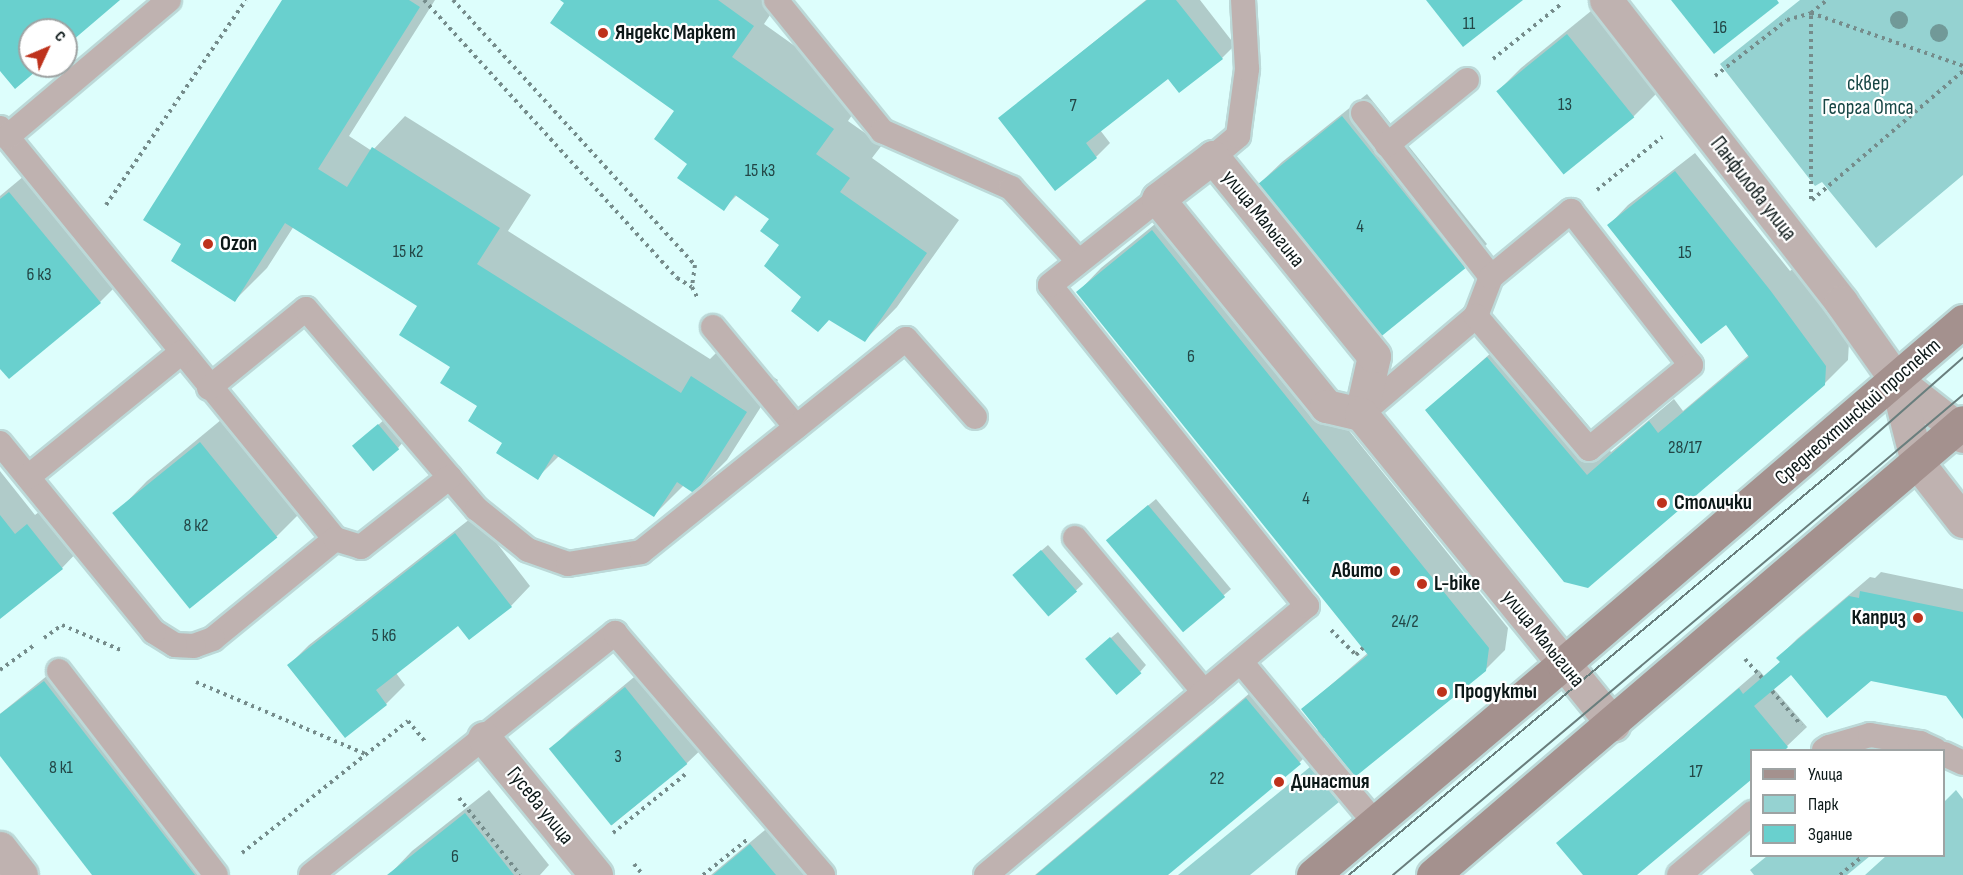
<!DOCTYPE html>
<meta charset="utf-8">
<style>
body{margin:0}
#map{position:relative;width:1963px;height:875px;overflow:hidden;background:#ddfefc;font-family:"Sofia Sans Condensed",sans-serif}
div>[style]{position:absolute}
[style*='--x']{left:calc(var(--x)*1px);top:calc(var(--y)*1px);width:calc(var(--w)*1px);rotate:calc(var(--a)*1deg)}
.green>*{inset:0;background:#95d2d1}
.shadow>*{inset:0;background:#0003}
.building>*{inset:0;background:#69d0ce;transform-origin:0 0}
.path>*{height:4px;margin-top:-2px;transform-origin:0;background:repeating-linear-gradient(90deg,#758c8b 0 3px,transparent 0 7.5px)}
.roads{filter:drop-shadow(2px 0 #bcd9d8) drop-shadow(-2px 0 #bcd9d8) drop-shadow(0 2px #bcd9d8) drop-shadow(0 -2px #bcd9d8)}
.service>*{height:24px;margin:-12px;padding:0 12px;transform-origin:12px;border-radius:12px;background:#bfb2b0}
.minor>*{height:33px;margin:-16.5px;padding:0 16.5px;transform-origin:16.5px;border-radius:16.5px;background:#bfb2b0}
.secondary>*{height:33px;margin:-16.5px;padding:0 16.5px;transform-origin:16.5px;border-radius:16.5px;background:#a4918e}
.tram>*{height:1.5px;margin:-0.75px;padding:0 0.75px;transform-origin:0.75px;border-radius:0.75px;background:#697e7d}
.trees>*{width:18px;height:18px;margin:-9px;border-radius:50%;background:#719998}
.dots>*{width:16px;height:16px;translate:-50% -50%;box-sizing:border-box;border:3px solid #fff;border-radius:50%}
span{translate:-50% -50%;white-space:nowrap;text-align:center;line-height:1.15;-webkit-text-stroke:4.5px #fff;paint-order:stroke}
.number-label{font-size:18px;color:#234646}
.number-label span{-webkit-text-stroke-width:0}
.poi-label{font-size:21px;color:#0c1818;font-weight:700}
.left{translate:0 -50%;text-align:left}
.right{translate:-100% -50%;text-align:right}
.park-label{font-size:21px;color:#184746}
.street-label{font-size:21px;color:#0c1818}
.legend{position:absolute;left:1750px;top:749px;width:195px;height:108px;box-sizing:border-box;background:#fff;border:2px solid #9ea3a3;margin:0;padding:8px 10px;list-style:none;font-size:18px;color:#0c1818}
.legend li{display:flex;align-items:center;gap:12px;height:30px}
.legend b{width:30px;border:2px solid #9ea3a3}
.north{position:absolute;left:18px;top:18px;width:60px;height:60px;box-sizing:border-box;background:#fff;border:2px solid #9ea3a3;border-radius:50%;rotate:46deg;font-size:16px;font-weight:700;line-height:24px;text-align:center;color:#0c1818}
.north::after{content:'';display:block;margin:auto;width:21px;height:27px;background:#be321c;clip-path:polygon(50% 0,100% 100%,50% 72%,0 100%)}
</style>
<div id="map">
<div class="green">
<div style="clip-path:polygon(1800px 0,1963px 0,1963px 175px,1876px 248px,1822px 182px,1815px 186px,1720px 64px)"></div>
<div style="clip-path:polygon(1310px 767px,1339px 802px,1250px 875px,1178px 875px)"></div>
<div style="clip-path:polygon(1956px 790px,1963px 799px,1963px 875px,1865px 875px,1886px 856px,1944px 856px,1944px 802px)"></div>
<div style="clip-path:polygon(1767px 856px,1870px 856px,1847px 875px,1754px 875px,1750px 870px)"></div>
</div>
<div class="shadow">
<div style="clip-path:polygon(284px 0,435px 0,349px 136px,372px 151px,405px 116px,531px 195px,508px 231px,710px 359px,724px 345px,778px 380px,727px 460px,695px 492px,684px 485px,654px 515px,559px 456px,537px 478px,504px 443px,452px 366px,419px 306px,294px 226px,267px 268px,235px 300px,183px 244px)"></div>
<div style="clip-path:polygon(563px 0,780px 0,764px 24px,865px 96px,848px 121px,882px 145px,872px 158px,959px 220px,897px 307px,865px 340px,781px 245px,771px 218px,737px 195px,723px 209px,689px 163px,676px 110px)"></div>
<div style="clip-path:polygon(1146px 0,1200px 0,1235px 45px,1222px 58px,1168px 77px,1100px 130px,1110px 143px,1096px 157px,1000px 118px)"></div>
<div style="clip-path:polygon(1591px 11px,1657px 93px,1633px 117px,1498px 91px,1521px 68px)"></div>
<div style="clip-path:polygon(1367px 94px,1487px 244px,1463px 268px,1378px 335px,1258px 185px,1282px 162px)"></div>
<div style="clip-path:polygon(1695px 153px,1790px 271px,1794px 268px,1849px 342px,1848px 360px,1824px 384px,1588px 586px,1427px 410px,1511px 335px,1611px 452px,1674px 399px,1683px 411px,1749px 355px,1728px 325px,1609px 225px,1628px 205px)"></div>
<div style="clip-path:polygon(42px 161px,132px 270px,100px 302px,9px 377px,0 366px,0 196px)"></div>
<div style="clip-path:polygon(1176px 207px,1326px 402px,1508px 628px,1505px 650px,1485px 670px,1325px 737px,1300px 762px,1166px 875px,1035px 875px,1270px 676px,1317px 731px,1319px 729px,1303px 709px,1369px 652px,1078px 292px,1101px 268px)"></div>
<div style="clip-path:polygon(233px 410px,310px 503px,277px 536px,191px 607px,115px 514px,147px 481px)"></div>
<div style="clip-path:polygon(385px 419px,404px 441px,398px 448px,361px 440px)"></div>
<div style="clip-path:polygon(0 471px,35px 515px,47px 506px,81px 548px,62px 568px,0 617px)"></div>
<div style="clip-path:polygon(1156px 499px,1231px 589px,1183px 630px,1114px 534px)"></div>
<div style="clip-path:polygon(475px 515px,530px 586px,511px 606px,458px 624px,396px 673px,405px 685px,386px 704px,289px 665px,309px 645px)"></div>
<div style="clip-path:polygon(1048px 545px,1083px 584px,1049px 615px,1021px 568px)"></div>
<div style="clip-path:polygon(1881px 572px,1963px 589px,1963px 717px,1946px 694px,1871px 679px,1791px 673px,1773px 688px,1807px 727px,1787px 746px,1782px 750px,1752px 750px,1635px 875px,1585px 875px,1558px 843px,1759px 670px,1764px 676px,1781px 661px,1778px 658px,1797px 639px,1870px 577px,1875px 578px)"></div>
<div style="clip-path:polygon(1118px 632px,1146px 665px,1140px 672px,1093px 653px)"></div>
<div style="clip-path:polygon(64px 662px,214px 875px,94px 875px,0 754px,0 714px)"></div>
<div style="clip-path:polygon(645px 668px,707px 744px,687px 763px,612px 825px,551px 749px,570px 730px)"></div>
<div style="clip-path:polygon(489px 790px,549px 865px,540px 875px,389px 875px,412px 851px)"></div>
<div style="clip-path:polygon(771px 825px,812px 875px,711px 875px)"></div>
</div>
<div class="building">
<div style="clip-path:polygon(0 0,120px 0,66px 46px,66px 30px,30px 30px,30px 66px,42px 66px,15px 89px,0 71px)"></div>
<div style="clip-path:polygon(282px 0,409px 0,420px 7px,318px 169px,347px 187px,372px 147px,500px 228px,477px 264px,681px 393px,691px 376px,747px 412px,695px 494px,677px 482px,654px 517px,554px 454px,538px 480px,496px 453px,502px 443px,468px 421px,477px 406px,440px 383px,450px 367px,399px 335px,417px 306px,285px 223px,235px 302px,171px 261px,181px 244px,143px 220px)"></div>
<div style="clip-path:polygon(560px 0,718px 0,754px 26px,732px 57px,834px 129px,816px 154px,850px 178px,840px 192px,927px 253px,865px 342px,829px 320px,818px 332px,791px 311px,801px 297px,764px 266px,779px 245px,760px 231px,769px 219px,735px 195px,724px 211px,677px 178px,687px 164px,654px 139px,674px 111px,550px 23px,564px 3px)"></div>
<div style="clip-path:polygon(1147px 0,1176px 0,1223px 59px,1179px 93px,1168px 79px,1095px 136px,1086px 143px,1097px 158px,1055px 191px,998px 118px)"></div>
<div style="clip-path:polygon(1426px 0,1523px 0,1463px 47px)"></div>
<div style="clip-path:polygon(1671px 0,1777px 0,1779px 3px,1714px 54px)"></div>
<div style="left:1567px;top:34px;width:107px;height:91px;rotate:51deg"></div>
<div style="left:1342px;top:116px;width:196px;height:110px;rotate:51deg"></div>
<div style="clip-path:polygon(1675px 171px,1770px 290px,1826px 366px,1825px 385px,1588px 588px,1564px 582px,1425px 410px,1487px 357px,1587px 475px,1649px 421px,1658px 433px,1749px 357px,1726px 325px,1701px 344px,1607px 225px)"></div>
<div style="clip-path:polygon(9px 192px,101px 303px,9px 379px,0 369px,0 199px)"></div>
<div style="clip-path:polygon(1152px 230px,1489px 648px,1486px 671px,1355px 777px,1301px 709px,1368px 655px,1076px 292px)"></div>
<div style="left:378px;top:424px;width:33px;height:34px;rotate:50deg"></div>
<div style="left:200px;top:442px;width:123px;height:113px;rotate:51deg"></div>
<div style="left:1148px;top:505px;width:120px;height:55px;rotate:50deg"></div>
<div style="clip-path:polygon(0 515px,15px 534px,27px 524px,63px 569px,0 619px)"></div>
<div style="clip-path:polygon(455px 533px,512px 607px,469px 640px,458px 626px,376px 690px,387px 705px,345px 738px,287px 665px)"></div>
<div style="left:1041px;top:550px;width:55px;height:38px;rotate:49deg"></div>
<div style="clip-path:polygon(1860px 591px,1963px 612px,1963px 719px,1946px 696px,1871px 681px,1827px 718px,1791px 675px,1754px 706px,1788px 747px,1785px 750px,1752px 750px,1752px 779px,1637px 875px,1583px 875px,1556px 843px,1739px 688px,1743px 694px,1780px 662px,1776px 658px,1849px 596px,1859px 598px)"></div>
<div style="left:1110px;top:637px;width:48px;height:33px;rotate:49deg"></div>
<div style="clip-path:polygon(44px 681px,122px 781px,195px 875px,92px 875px,0 756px,0 714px)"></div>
<div style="left:625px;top:687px;width:99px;height:98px;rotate:51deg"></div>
<div style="clip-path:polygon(1246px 698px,1301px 764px,1168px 875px,1036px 875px)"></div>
<div style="clip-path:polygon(465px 813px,514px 875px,387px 875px)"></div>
<div style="clip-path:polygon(750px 844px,776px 875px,713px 875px)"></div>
</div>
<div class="path">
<div style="--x:424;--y:0;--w:376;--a:47.7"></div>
<div style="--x:677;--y:278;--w:17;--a:31"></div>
<div style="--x:453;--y:0;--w:359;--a:47.6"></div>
<div style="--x:695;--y:265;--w:22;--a:98"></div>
<div style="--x:692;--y:287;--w:11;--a:63"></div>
<div style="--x:1493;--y:59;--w:86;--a:-38.9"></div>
<div style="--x:1715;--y:76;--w:91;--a:-37.9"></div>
<div style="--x:1787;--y:20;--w:25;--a:-16"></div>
<div style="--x:1811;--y:13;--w:21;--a:-39"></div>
<div style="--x:1597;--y:190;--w:84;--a:-39.2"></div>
<div style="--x:1811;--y:199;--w:186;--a:-90"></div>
<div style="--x:1811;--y:13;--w:161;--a:19.2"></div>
<div style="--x:1812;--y:200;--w:199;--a:-40.5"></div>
<div style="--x:106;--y:205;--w:248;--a:-55.7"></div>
<div style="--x:1439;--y:586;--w:7;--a:-34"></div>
<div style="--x:1331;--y:630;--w:35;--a:45"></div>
<div style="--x:1356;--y:655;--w:10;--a:-45"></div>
<div style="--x:44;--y:638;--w:22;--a:-36"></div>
<div style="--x:62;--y:625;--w:66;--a:23.1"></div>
<div style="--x:1745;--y:659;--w:25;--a:48"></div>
<div style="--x:0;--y:670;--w:41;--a:-36"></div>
<div style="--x:196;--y:682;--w:185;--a:23"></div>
<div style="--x:1772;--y:691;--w:45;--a:49.5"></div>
<div style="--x:459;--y:798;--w:98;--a:51.6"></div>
<div style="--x:613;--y:833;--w:97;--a:-39.1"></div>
<div style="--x:242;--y:853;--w:212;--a:-38.5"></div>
<div style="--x:408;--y:721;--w:26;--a:50"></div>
<div style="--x:634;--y:864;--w:14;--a:51"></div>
<div style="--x:703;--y:875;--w:58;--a:-38.7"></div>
<div style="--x:1840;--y:875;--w:30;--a:-40"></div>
</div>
<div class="roads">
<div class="service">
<div style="--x:776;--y:0;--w:169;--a:51"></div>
<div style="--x:882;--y:131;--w:141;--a:23.8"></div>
<div style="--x:1011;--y:188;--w:100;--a:47.4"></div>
<div style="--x:1363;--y:113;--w:208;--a:52"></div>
<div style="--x:0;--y:128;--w:530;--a:50.82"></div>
<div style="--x:335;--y:539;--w:158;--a:140.7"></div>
<div style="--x:213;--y:639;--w:20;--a:160"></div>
<div style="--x:194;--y:646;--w:19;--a:-177"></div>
<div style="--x:175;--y:645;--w:25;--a:-148"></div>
<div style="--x:154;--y:632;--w:244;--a:-129.2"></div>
<div style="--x:7;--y:137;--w:212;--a:-40.2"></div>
<div style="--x:1387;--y:145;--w:103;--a:-39.1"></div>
<div style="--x:1213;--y:157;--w:33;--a:-40"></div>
<div style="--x:1238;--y:136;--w:68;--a:-82.3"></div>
<div style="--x:1247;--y:69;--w:69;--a:-93.3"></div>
<div style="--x:713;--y:327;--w:130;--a:50.3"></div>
<div style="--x:209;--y:388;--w:125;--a:-39.2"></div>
<div style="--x:306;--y:309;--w:263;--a:49.5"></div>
<div style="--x:477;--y:509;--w:65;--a:38.8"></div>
<div style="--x:528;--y:550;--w:42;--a:19.3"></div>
<div style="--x:568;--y:564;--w:74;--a:-9.3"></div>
<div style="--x:641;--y:552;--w:340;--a:-38.8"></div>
<div style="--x:906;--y:339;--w:104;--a:48.5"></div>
<div style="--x:1361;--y:414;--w:151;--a:-40.4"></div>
<div style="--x:1476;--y:316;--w:42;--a:-69"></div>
<div style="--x:1491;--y:277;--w:104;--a:-39.5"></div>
<div style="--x:1571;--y:211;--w:195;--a:52.1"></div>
<div style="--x:1691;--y:365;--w:132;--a:140.5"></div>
<div style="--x:1589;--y:449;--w:175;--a:-130.4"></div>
<div style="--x:28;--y:477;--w:198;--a:-39.1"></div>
<div style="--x:1075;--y:538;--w:201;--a:50"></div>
<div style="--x:335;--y:539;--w:27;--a:17"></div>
<div style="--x:361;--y:547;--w:113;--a:-38.2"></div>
<div style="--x:1241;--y:662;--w:209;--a:50.2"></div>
<div style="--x:59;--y:671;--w:257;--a:52.4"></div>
<div style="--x:1824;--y:750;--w:6;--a:-31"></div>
<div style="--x:1829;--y:747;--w:43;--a:-16.3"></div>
<div style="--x:1870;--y:735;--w:51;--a:9.1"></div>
<div style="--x:1920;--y:743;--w:17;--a:24"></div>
<div style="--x:1944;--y:754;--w:21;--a:25"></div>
<div style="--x:311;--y:875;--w:389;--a:-38.5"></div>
<div style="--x:615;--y:633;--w:319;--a:49.3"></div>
<div style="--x:986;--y:875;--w:419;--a:-40"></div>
<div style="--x:1307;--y:606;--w:411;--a:-128.7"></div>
<div style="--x:1050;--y:285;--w:138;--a:-38.5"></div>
<div style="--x:1679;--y:875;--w:96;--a:-40.3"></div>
</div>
<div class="minor">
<div style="--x:1606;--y:0;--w:383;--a:52.1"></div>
<div style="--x:1841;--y:302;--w:95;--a:54.8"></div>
<div style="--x:1361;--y:414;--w:59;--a:-77.4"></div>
<div style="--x:1374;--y:356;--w:256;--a:-129"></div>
<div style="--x:1213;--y:157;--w:69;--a:142.6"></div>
<div style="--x:1158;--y:199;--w:267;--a:50.9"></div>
<div style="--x:1326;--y:406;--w:36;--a:13"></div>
<div style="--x:1361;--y:414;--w:400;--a:50.9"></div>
<div style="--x:1963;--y:436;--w:10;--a:-127"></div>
<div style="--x:1957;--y:428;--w:78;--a:-141.8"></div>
<div style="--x:1896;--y:380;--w:85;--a:75.6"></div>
<div style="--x:1917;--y:462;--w:75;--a:52.1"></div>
<div style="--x:484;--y:738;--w:177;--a:50.7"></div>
<div style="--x:0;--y:848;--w:34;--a:52"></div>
</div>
<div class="secondary">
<div style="--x:1313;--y:875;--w:327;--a:-40.2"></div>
<div style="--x:1563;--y:664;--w:527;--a:-40.61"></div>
<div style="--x:1433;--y:875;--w:697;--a:-40.52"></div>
</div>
</div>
<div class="tram">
<div style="--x:1349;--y:875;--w:651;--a:-39.83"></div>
<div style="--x:1849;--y:458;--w:152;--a:-41.3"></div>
<div style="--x:1393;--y:875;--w:745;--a:-40.1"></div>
</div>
<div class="trees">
<div style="left:1899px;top:20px"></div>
<div style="left:1939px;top:33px"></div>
</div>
<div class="dots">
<div style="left:603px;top:33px;background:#be321c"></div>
<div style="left:208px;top:244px;background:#be321c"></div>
<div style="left:1662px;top:503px;background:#be321c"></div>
<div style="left:1395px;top:571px;background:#be321c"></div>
<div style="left:1422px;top:584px;background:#be321c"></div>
<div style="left:1918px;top:618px;background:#be321c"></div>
<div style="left:1442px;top:692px;background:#be321c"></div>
<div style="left:1279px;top:782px;background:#be321c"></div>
</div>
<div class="number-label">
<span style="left:1469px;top:24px">11</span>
<span style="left:1720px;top:28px">16</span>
<span style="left:1565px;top:105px">13</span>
<span style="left:1073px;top:106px">7</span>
<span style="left:760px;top:171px">15 к3</span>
<span style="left:1360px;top:227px">4</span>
<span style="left:408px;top:252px">15 к2</span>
<span style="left:1685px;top:253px">15</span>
<span style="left:39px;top:275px">6 к3</span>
<span style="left:1191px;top:357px">6</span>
<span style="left:1685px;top:448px">28/17</span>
<span style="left:1306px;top:499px">4</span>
<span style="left:196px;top:526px">8 к2</span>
<span style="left:1405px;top:622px">24/2</span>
<span style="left:384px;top:636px">5 к6</span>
<span style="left:618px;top:757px">3</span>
<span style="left:61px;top:768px">8 к1</span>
<span style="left:1696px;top:772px">17</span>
<span style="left:1217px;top:779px">22</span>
<span style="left:455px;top:857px">6</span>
</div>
<div class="poi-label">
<span class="left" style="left:615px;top:33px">Яндекс Маркет</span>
<span class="left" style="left:220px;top:244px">Ozon</span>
<span class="left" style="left:1674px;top:503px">Столички</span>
<span class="right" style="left:1383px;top:571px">Авито</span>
<span class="left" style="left:1434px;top:584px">L-bike</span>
<span class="right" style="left:1906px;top:618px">Каприз</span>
<span class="left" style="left:1454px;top:692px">Продукты</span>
<span class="left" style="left:1291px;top:782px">Династия</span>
</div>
<div class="park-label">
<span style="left:1868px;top:96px">сквер<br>Георга Отса</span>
</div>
<div class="street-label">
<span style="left:1753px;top:189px;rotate:52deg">Панфилова улица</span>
<span style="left:1263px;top:219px;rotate:51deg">улица Малыгина</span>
<span style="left:1858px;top:412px;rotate:-41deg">Среднеохтинский проспект</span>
<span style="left:1543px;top:639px;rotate:51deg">улица Малыгина</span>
<span style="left:540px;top:806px;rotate:51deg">Гусева улица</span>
</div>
<ul class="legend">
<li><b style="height:8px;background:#a4918e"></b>Улица</li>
<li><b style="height:16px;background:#95d2d1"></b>Парк</li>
<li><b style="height:16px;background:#69d0ce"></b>Здание</li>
</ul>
<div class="north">С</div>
</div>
